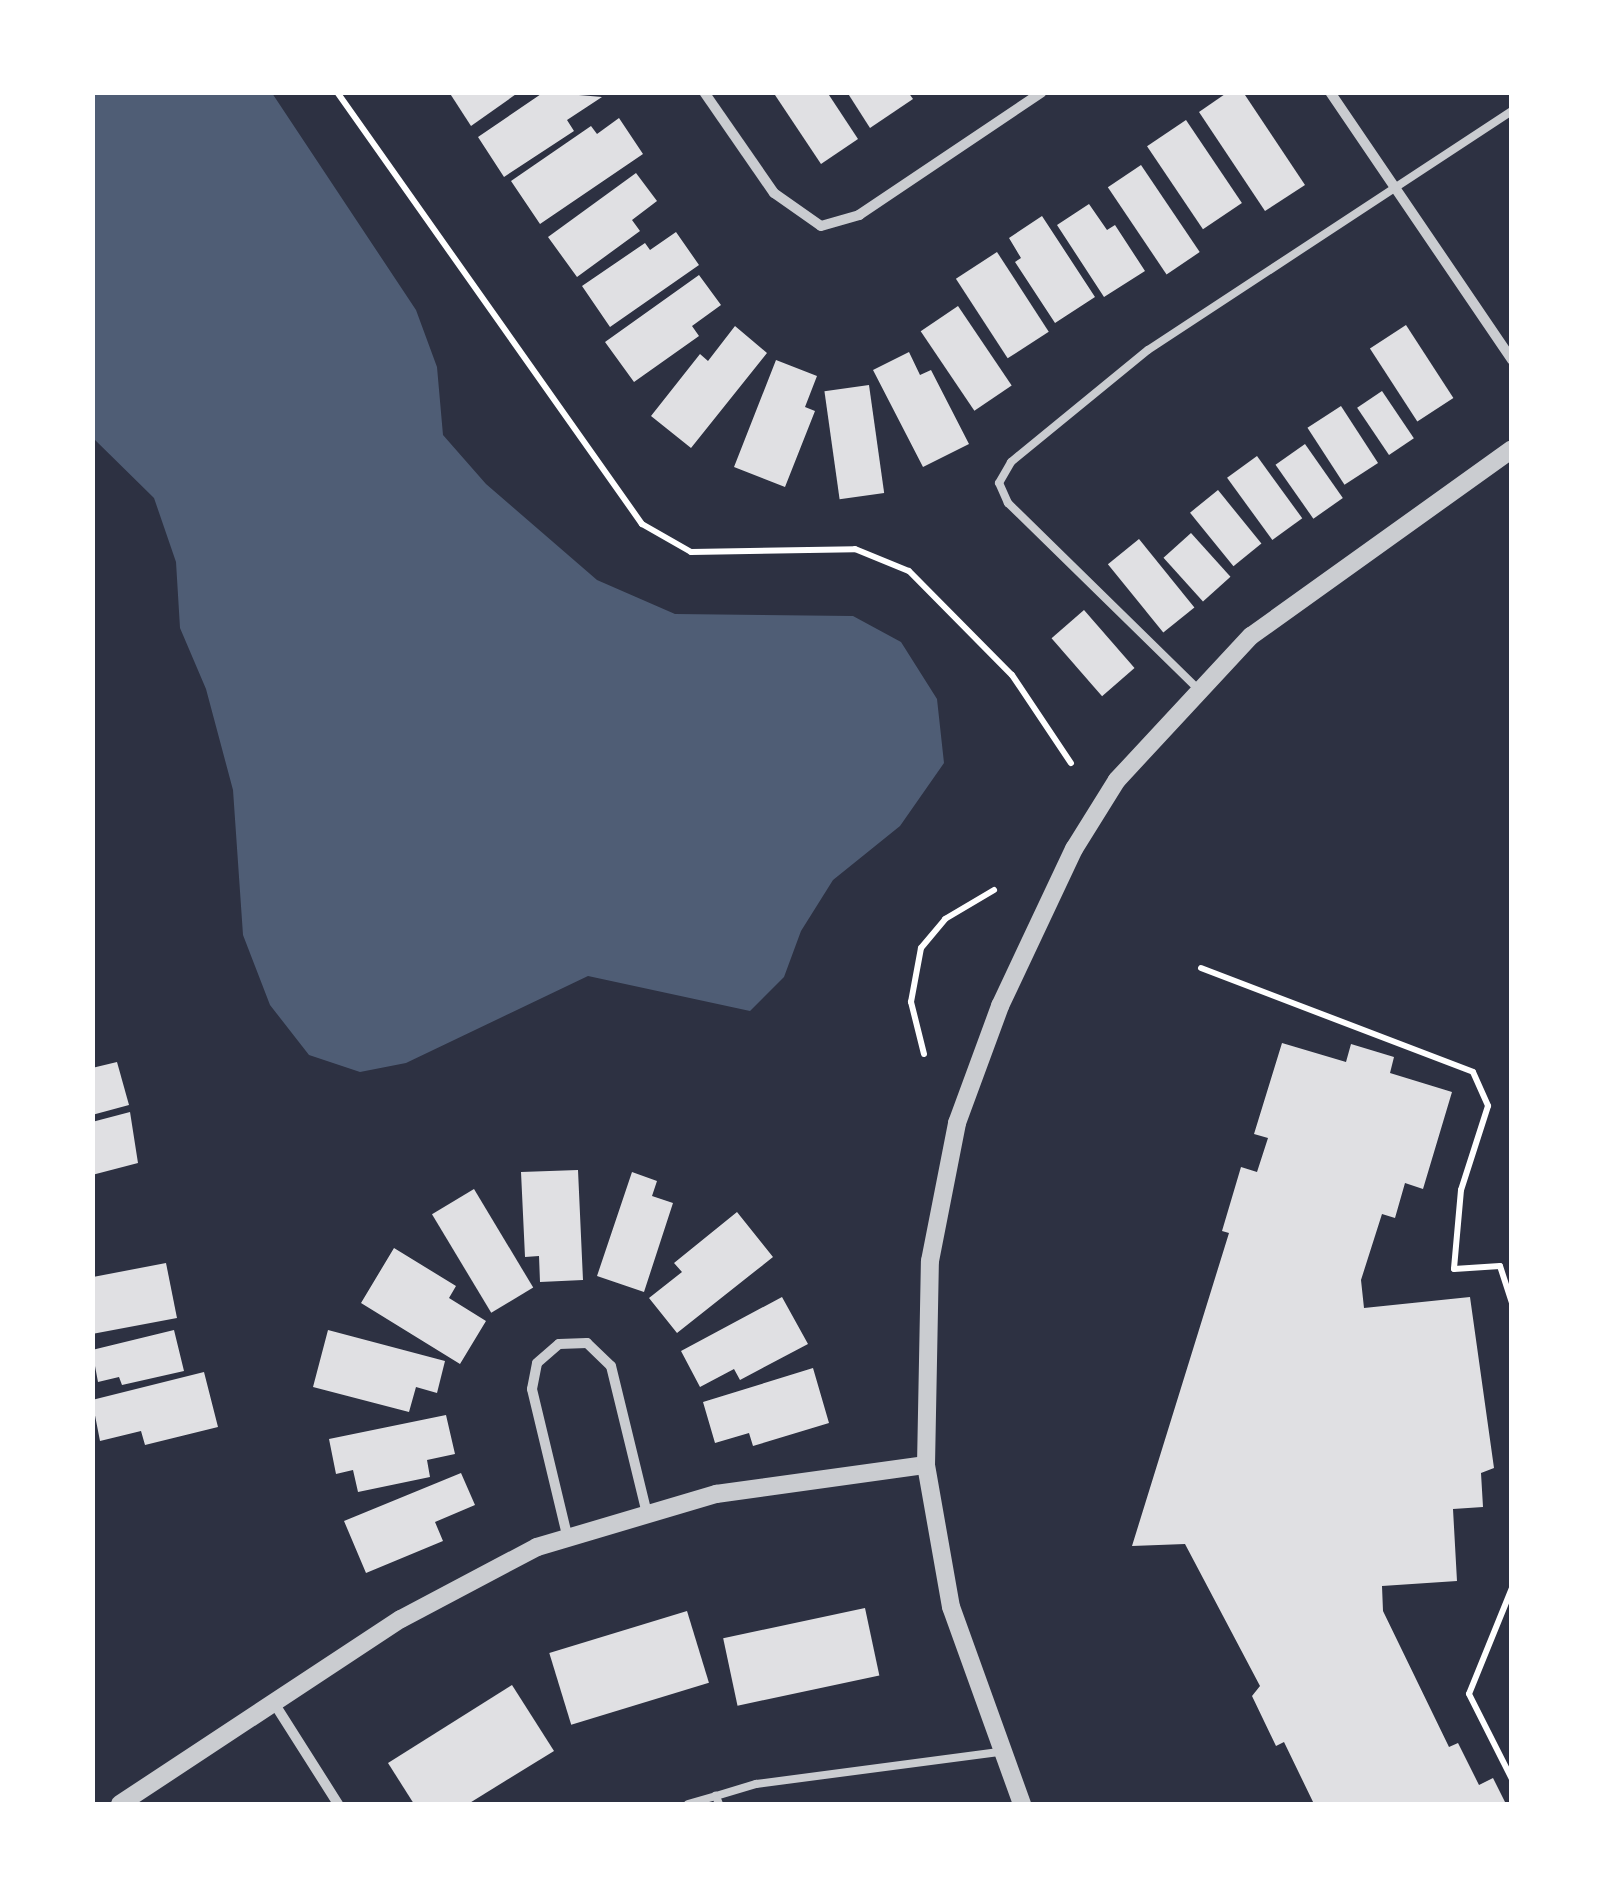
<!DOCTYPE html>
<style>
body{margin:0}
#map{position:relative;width:1604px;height:1897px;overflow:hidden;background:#2d3142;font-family:"Noto Serif",serif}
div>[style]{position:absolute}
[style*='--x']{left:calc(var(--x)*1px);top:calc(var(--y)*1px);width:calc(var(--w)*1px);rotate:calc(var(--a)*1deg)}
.water>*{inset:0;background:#4f5d75}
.building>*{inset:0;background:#e0e0e3;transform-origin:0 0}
.path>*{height:6px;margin:-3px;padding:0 3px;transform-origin:3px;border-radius:3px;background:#fff}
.service>*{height:8px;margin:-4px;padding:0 4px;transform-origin:4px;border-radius:4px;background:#caccd0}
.minor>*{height:10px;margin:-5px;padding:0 5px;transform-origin:5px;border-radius:5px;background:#caccd0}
.tertiary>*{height:18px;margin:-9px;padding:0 9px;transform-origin:9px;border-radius:9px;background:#caccd0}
span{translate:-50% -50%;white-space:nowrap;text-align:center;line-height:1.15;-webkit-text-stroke:8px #fff;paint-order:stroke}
.frame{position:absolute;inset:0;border:95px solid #fff;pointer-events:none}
</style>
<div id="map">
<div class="water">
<div style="clip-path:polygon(92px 93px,272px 93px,416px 310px,437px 367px,443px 435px,486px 484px,597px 580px,675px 614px,853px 616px,901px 642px,937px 699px,944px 763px,900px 826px,833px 880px,801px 931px,784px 977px,750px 1011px,588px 976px,406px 1063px,360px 1072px,309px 1055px,270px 1005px,243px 935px,233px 790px,206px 689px,180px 628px,176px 562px,154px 498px,93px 438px)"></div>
</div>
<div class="building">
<div style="clip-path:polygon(449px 92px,519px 92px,471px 126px)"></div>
<div style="clip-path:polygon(544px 92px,602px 97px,567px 120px,574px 131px,504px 177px,478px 137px)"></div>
<div style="clip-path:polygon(773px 92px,827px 92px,858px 139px,821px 164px)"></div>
<div style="clip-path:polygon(847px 92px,908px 92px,913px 99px,870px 128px)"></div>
<div style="clip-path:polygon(1228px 92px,1243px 92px,1305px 185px,1265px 211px,1199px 112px)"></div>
<div style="clip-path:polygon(619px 118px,643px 154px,540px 224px,511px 181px,591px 126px,597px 134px)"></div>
<div style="left:1186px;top:120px;width:100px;height:47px;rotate:56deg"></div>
<div style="left:1141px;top:165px;width:105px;height:40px;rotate:56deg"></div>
<div style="clip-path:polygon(636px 173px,657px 201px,632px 220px,640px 231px,577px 277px,548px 237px)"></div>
<div style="clip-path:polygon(1089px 204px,1107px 230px,1115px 225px,1145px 271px,1104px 297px,1057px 225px)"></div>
<div style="clip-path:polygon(1042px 216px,1095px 297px,1055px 323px,1015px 262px,1021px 258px,1009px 238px)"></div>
<div style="clip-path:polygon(676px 232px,699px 265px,610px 327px,582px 286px,645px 243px,650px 250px)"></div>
<div style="left:997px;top:252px;width:95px;height:49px;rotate:57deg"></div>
<div style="clip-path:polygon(699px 275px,721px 305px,692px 326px,699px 336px,634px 382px,605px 342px)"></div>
<div style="left:958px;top:306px;width:96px;height:45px;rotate:56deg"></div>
<div style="left:1406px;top:325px;width:87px;height:43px;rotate:57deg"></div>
<div style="clip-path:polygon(735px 326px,767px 353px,691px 448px,651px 416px,700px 354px,708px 361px)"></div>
<div style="clip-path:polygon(909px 352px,920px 375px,931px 370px,969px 444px,923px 467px,873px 370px)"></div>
<div style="clip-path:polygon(776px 360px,817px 376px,805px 407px,815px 411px,785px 487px,734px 467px)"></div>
<div style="left:869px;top:385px;width:109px;height:45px;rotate:82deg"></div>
<div style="left:1382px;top:391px;width:57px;height:30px;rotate:56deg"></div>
<div style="left:1341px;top:406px;width:68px;height:40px;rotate:57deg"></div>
<div style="left:1305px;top:444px;width:66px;height:36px;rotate:55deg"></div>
<div style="left:1257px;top:456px;width:77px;height:37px;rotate:54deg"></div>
<div style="left:1218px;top:490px;width:69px;height:36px;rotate:51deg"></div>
<div style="left:1191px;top:533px;width:59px;height:37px;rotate:48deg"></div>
<div style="left:1139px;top:539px;width:88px;height:40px;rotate:51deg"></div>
<div style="left:1084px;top:610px;width:77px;height:43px;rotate:49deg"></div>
<div style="clip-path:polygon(1282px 1043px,1346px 1062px,1351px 1044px,1394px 1057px,1390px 1073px,1452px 1092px,1423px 1189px,1405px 1183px,1395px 1218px,1382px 1214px,1361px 1280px,1364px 1308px,1470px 1297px,1494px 1468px,1481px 1473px,1483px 1507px,1453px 1509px,1457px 1581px,1382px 1586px,1383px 1611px,1449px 1747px,1458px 1743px,1479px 1785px,1493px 1778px,1506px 1804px,1314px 1804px,1284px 1742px,1276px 1746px,1252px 1696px,1260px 1686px,1185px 1544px,1132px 1546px,1229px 1233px,1222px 1231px,1241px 1167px,1257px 1172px,1268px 1138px,1254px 1134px)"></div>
<div style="clip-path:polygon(117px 1062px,129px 1105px,92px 1115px,92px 1068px)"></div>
<div style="clip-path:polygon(130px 1112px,138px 1163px,92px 1175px,92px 1122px)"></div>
<div style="clip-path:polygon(578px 1170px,583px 1280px,540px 1282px,539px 1256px,525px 1257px,521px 1172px)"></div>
<div style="clip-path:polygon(632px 1172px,657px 1181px,652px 1196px,673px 1203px,644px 1292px,597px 1276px)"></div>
<div style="left:474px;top:1189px;width:115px;height:49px;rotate:59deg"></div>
<div style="clip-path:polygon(737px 1212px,773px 1257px,677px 1333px,649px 1298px,682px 1272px,674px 1263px)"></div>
<div style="clip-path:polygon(394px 1248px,456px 1286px,449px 1298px,486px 1321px,460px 1364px,361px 1303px)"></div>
<div style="clip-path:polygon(166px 1263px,177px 1318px,92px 1334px,93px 1277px)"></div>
<div style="clip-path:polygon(782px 1297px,808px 1344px,740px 1380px,734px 1369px,700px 1387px,681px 1351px)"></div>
<div style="clip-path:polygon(174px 1330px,184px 1371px,122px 1385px,119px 1377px,98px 1382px,92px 1350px)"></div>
<div style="clip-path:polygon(328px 1330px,445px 1361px,437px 1393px,416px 1387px,409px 1412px,313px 1387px)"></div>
<div style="clip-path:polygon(813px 1368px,829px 1423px,753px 1446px,749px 1433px,715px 1443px,703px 1402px)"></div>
<div style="clip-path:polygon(204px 1372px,218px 1427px,145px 1445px,141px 1431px,100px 1441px,92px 1400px)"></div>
<div style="clip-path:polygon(446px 1415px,455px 1454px,427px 1460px,430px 1477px,358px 1492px,353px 1470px,336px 1474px,329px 1439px)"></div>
<div style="clip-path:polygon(461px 1473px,475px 1505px,435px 1522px,443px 1541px,366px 1573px,344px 1521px)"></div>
<div style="left:865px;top:1608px;width:69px;height:145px;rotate:78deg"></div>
<div style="left:687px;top:1611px;width:75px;height:144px;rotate:73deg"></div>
<div style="clip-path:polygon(512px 1685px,554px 1751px,468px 1804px,414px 1804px,388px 1763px)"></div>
</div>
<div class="path">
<div style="--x:337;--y:92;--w:529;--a:54.78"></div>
<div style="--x:642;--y:524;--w:56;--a:29.7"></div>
<div style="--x:691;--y:552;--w:164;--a:-1"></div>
<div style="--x:855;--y:549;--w:58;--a:22.2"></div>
<div style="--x:909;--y:571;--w:146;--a:45.3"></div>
<div style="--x:1012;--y:675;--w:106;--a:56.2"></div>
<div style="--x:1201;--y:968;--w:291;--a:20.9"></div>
<div style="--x:1473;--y:1072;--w:37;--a:66"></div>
<div style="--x:1488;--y:1106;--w:88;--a:107.8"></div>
<div style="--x:1461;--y:1190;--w:79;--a:95.1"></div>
<div style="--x:1454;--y:1269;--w:46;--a:-3.7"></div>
<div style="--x:1500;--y:1266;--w:39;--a:72"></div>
<div style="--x:924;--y:1054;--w:54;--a:-104"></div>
<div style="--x:911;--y:1002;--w:55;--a:-79.5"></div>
<div style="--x:921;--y:948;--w:38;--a:-50"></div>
<div style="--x:945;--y:919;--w:57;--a:-30.6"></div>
<div style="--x:1512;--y:1588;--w:114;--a:112.1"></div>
<div style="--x:1469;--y:1694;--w:95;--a:63.2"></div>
</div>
<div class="service">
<div style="--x:1198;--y:689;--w:266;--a:-135.6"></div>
<div style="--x:1008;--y:503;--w:22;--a:-114"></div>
<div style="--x:999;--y:483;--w:24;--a:-60"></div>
<div style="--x:1011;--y:462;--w:177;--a:-39.3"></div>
<div style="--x:1148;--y:350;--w:435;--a:-33.3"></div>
<div style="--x:688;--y:1804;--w:29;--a:-16"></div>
<div style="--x:719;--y:1804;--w:9;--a:-111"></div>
<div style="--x:716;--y:1796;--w:42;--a:-16.7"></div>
<div style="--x:756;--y:1784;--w:245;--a:-7.5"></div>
</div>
<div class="minor">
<div style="--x:704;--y:92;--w:123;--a:55.3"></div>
<div style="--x:774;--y:193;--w:57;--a:35.1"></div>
<div style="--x:821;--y:226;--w:40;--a:-16"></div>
<div style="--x:859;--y:215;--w:220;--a:-33.9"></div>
<div style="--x:1330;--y:92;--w:324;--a:55.8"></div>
<div style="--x:567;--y:1535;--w:150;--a:-103.5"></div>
<div style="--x:532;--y:1389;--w:26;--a:-79"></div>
<div style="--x:537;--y:1363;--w:29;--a:-41"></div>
<div style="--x:559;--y:1344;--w:28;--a:-2"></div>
<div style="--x:587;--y:1343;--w:33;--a:44"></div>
<div style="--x:611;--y:1366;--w:148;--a:76.3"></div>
<div style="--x:274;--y:1703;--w:120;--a:57.6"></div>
</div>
<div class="tertiary">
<div style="--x:120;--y:1804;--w:336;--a:-33.4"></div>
<div style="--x:401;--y:1619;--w:154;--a:-27.9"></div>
<div style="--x:537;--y:1547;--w:187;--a:-16.5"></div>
<div style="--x:716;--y:1494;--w:212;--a:-7.9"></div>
<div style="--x:1022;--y:1804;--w:209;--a:-109.8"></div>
<div style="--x:951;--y:1607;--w:144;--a:-100"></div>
<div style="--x:926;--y:1465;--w:204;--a:-88.9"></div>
<div style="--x:930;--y:1261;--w:141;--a:-78.9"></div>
<div style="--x:957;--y:1123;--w:125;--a:-69.8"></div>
<div style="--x:1000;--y:1006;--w:174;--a:-64.8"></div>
<div style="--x:1074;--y:849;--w:81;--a:-58.1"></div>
<div style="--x:1117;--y:780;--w:197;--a:-47.1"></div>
<div style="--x:1251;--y:636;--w:321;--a:-35.6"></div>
</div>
<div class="frame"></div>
</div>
